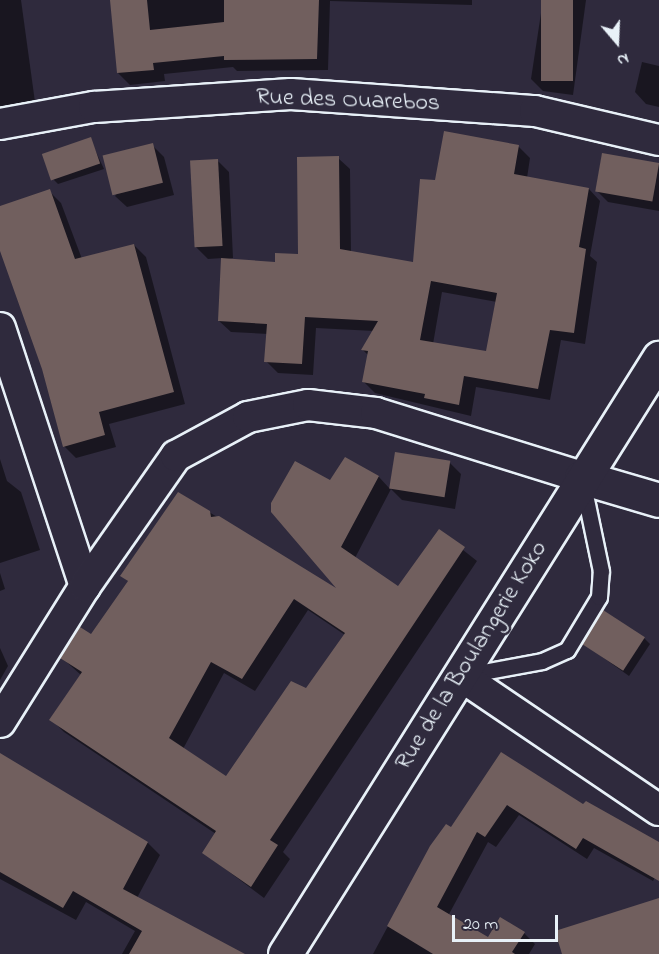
<!DOCTYPE html>
<style>
body{margin:0}
#map{position:relative;width:659px;height:954px;overflow:hidden;background:#2f2a3d;font-family:"Indie Flower",sans-serif}
div>[style]{position:absolute}
[style*='--x']{left:calc(var(--x)*1px);top:calc(var(--y)*1px);width:calc(var(--w)*1px);rotate:calc(var(--a)*1deg)}
.shadow>*{inset:0;background:#0007}
.building>*{inset:0;background:#715f5e;transform-origin:0 0}
.roads{filter:drop-shadow(2px 0 #e8f1f8) drop-shadow(-2px 0 #e8f1f8) drop-shadow(0 2px #e8f1f8) drop-shadow(0 -2px #e8f1f8)}
.lane>*{height:15px;margin:-7.5px;padding:0 7.5px;transform-origin:7.5px;border-radius:7.5px;background:#2f2a3d}
.street>*{height:30px;margin:-15px;padding:0 15px;transform-origin:15px;border-radius:15px;background:#2f2a3d}
.secondary>*{height:33px;margin:-16.5px;padding:0 16.5px;transform-origin:16.5px;border-radius:16.5px;background:#2f2a3d}
span{translate:-50% -50%;white-space:nowrap;text-align:center;line-height:1.15;-webkit-text-stroke:5px #2f2a3d;paint-order:stroke}
.street-label{font-size:24px;color:#e8f1f8}
.north{position:absolute;left:587px;top:12px;width:60px;height:60px;-webkit-text-stroke:4px #2f2a3d;paint-order:stroke;rotate:161deg;font-size:16px;font-weight:700;line-height:24px;text-align:center;color:#e8f1f8}
.north::after{content:'';display:block;margin:auto;width:21px;height:27px;background:#e8f1f8;clip-path:polygon(50% 0,100% 100%,50% 72%,0 100%)}
.scale{position:absolute;left:452px;top:915px;width:106px;height:27px;box-sizing:border-box;border:3px solid #e8f1f8;border-top:0;padding-left:8px;font-size:18px;line-height:21px;white-space:nowrap;color:#e8f1f8;-webkit-text-stroke:4px #2f2a3d;paint-order:stroke}
</style>
<div id="map">
<div class="shadow">
<div style="clip-path:polygon(0 0,21px 0,35px 102px,0 107px)"></div>
<div style="clip-path:polygon(111px 0,472px 0,472px 5px,330px 1px,328px 70px,237px 71px,233px 67px,164px 74px,165px 81px,130px 85px,118px 73px)"></div>
<div style="clip-path:polygon(543px 0,586px 0,573px 95px,543px 91px,531px 79px)"></div>
<div style="clip-path:polygon(642px 62px,659px 66px,659px 107px,646px 104px,635px 92px)"></div>
<div style="clip-path:polygon(90px 139px,104px 169px,58px 184px,52px 178px)"></div>
<div style="clip-path:polygon(152px 145px,164px 157px,174px 195px,127px 207px,115px 196px)"></div>
<div style="clip-path:polygon(evenodd,519px 147px,530px 158px,527px 178px,589px 189px,600px 201px,590px 256px,597px 262px,585px 344px,561px 340px,550px 400px,476px 387px,471px 416px,375px 393px,364px 382px,369px 356px,363px 350px,374px 331px,316px 328px,313px 375px,278px 373px,266px 361px,268px 334px,231px 332px,219px 321px,223px 258px,208px 259px,196px 247px,217px 160px,229px 172px,233px 258px,225px 260px,276px 264px,299px 256px,338px 158px,350px 169px,351px 252px,414px 264px,437px 182px,519px 147px,442px 292px,497px 302px,487px 353px,433px 344px,442px 292px)"></div>
<div style="clip-path:polygon(659px 165px,659px 211px,608px 202px,596px 190px)"></div>
<div style="clip-path:polygon(49px 191px,61px 203px,82px 259px,134px 245px,146px 257px,185px 404px,109px 424px,116px 447px,76px 458px,64px 446px,43px 369px,0 242px,0 207px)"></div>
<div style="clip-path:polygon(0 459px,7px 481px,21px 492px,40px 550px,0 563px)"></div>
<div style="clip-path:polygon(evenodd,346px 459px,379px 477px,390px 489px,449px 462px,461px 474px,455px 509px,402px 500px,391px 489px,355px 558px,399px 588px,439px 531px,477px 561px,283px 852px,290px 859px,264px 898px,204px 853px,216px 834px,64px 732px,51px 719px,81px 675px,62px 658px,92px 636px,129px 582px,122px 576px,209px 512px,341px 593px,330px 482px,346px 459px,308px 610px,345px 635px,306px 690px,226px 778px,183px 749px,224px 673px,255px 691px,308px 610px)"></div>
<div style="clip-path:polygon(0 573px,5px 589px,0 591px)"></div>
<div style="clip-path:polygon(644px 638px,650px 644px,629px 676px,584px 644px)"></div>
<div style="clip-path:polygon(0 648px,8px 666px,0 680px)"></div>
<div style="clip-path:polygon(502px 754px,584px 806px,659px 844px,659px 871px,653px 881px,594px 848px,587px 859px,519px 815px,496px 847px,488px 842px,448px 916px,488px 940px,524px 933px,535px 944px,529px 954px,373px 954px,431px 846px,451px 829px)"></div>
<div style="clip-path:polygon(0 771px,148px 843px,160px 855px,137px 898px,229px 954px,122px 954px,135px 931px,86px 902px,76px 920px,0 879px)"></div>
</div>
<div class="building">
<div style="clip-path:polygon(110px 0,147px 0,150px 30px,224px 22px,224px 0,319px 0,317px 59px,224px 60px,224px 56px,153px 63px,154px 70px,117px 73px)"></div>
<div style="left:541px;top:0;width:32px;height:81px"></div>
<div style="clip-path:polygon(evenodd,444px 131px,519px 145px,514px 174px,589px 188px,579px 247px,586px 249px,574px 333px,550px 330px,538px 389px,464px 376px,459px 405px,424px 398px,425px 394px,362px 382px,368px 351px,361px 350px,378px 321px,305px 317px,302px 364px,264px 362px,267px 324px,218px 321px,221px 258px,275px 262px,275px 253px,298px 254px,297px 157px,339px 156px,340px 249px,413px 262px,420px 179px,435px 180px,444px 131px,431px 281px,497px 293px,486px 351px,420px 340px,431px 281px)"></div>
<div style="left:91px;top:137px;width:28px;height:52px;rotate:71deg"></div>
<div style="left:153px;top:143px;width:41px;height:52px;rotate:76deg"></div>
<div style="left:602px;top:153px;width:58px;height:39px;rotate:10deg"></div>
<div style="left:218px;top:159px;width:87px;height:28px;rotate:87deg"></div>
<div style="clip-path:polygon(50px 189px,75px 259px,134px 244px,174px 392px,99px 412px,105px 435px,63px 447px,42px 369px,0 251px,0 206px)"></div>
<div style="left:395px;top:452px;width:56px;height:37px;rotate:9deg"></div>
<div style="clip-path:polygon(evenodd,345px 457px,379px 476px,341px 547px,398px 586px,439px 529px,465px 547px,270px 840px,278px 845px,251px 887px,202px 853px,216px 831px,49px 720px,82px 672px,60px 658px,80px 627px,91px 634px,128px 581px,120px 576px,178px 492px,210px 511px,211px 517px,219px 516px,336px 588px,271px 512px,271px 503px,295px 461px,330px 480px,345px 457px,294px 599px,345px 633px,306px 688px,291px 681px,226px 776px,169px 738px,211px 662px,242px 679px,294px 599px)"></div>
<div style="left:603px;top:610px;width:50px;height:40px;rotate:33deg"></div>
<div style="clip-path:polygon(501px 752px,583px 804px,586px 801px,659px 842px,659px 881px,583px 838px,576px 849px,507px 805px,485px 837px,477px 832px,437px 907px,488px 937px,500px 917px,525px 932px,512px 952px,515px 954px,433px 954px,387px 926px,430px 846px,446px 824px,451px 827px)"></div>
<div style="clip-path:polygon(0 753px,148px 842px,123px 889px,245px 954px,129px 954px,142px 931px,73px 891px,63px 908px,0 872px)"></div>
<div style="clip-path:polygon(659px 898px,659px 954px,562px 954px,555px 931px)"></div>
</div>
<div class="roads">
<div class="lane">
<div style="--x:461;--y:676;--w:82;--a:-10.5"></div>
<div style="--x:542;--y:661;--w:27;--a:-24"></div>
<div style="--x:567;--y:650;--w:62;--a:-58.9"></div>
<div style="--x:599;--y:597;--w:26;--a:-86"></div>
<div style="--x:601;--y:571;--w:88;--a:-101.8"></div>
</div>
<div class="street">
<div style="--x:0;--y:124;--w:96;--a:-10.3"></div>
<div style="--x:94;--y:107;--w:197;--a:-3.8"></div>
<div style="--x:291;--y:94;--w:245;--a:4"></div>
<div style="--x:535;--y:111;--w:127;--a:13.2"></div>
<div style="--x:0;--y:328;--w:272;--a:71.8"></div>
<div style="--x:461;--y:676;--w:239;--a:34.1"></div>
<div style="--x:0;--y:722;--w:160;--a:-58"></div>
<div style="--x:85;--y:586;--w:159;--a:-55"></div>
<div style="--x:176;--y:456;--w:82;--a:-28.4"></div>
<div style="--x:248;--y:417;--w:61;--a:-11.3"></div>
<div style="--x:308;--y:405;--w:68;--a:6.7"></div>
<div style="--x:376;--y:413;--w:215;--a:17.3"></div>
</div>
<div class="secondary">
<div style="--x:581;--y:477;--w:81;--a:16.4"></div>
<div style="--x:285;--y:954;--w:704;--a:-57.89"></div>
</div>
</div>
<div class="street-label">
<span style="left:348px;top:101px;rotate:2deg">Rue des Ouarebos</span>
<span style="left:472px;top:656px;rotate:-58deg">Rue de la Boulangerie Koko</span>
</div>
<div class="north">N</div>
<div class="scale">20 m</div>
</div>
